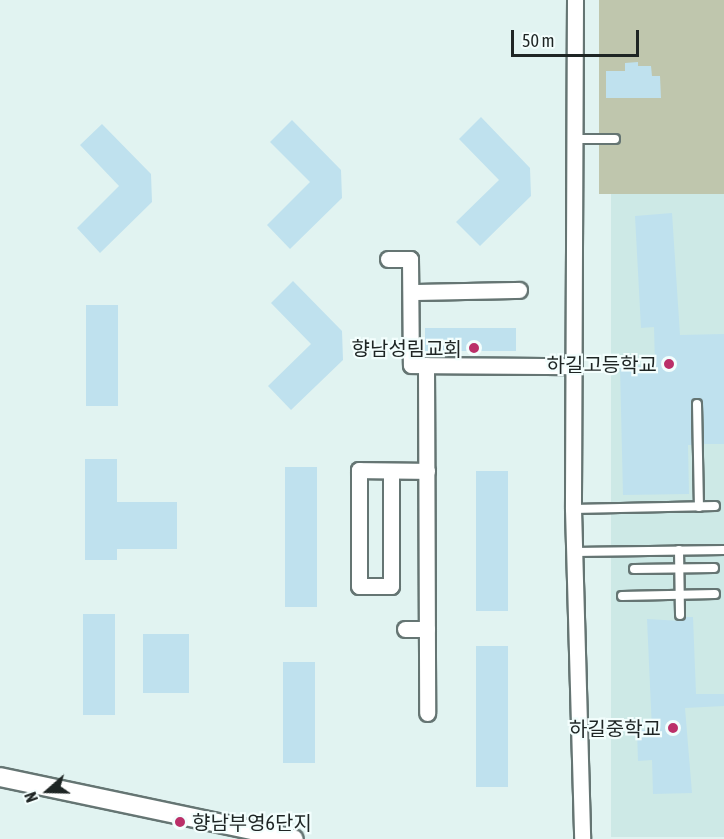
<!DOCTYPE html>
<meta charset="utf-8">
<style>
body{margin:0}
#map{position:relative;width:724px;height:839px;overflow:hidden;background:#e1f3f1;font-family:"Asap Condensed","Noto Sans KR",sans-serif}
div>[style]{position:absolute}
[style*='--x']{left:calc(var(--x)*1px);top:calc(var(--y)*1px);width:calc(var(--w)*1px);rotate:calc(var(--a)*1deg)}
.built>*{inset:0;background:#cde9e6;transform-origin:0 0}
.green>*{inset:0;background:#bfc6ad;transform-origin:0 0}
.building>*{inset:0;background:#bfe1ee;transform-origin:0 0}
.roads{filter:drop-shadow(2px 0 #657573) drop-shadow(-2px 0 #657573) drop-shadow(0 2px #657573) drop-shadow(0 -2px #657573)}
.service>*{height:8px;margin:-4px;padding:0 4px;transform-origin:4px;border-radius:4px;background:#fff}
.minor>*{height:15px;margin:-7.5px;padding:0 7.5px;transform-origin:7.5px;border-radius:7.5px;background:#fff}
.tertiary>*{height:18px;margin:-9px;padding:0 9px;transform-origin:9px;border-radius:9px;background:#fff}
.dots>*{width:16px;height:16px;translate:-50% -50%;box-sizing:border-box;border:3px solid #f3fefd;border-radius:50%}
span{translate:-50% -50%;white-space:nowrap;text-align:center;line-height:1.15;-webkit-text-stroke:4.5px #f3fefd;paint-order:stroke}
.poi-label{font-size:20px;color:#1e2524}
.right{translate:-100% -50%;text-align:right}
.left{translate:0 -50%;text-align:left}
.north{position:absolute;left:18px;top:761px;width:60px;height:60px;-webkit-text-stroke:4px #f3fefd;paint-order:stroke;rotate:250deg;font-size:16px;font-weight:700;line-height:24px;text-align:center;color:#1e2524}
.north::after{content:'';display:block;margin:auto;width:21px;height:27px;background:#1e2524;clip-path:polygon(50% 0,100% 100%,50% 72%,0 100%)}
.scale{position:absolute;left:511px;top:30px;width:128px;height:27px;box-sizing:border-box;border:3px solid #1e2524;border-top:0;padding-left:8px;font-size:18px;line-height:21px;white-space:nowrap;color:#1e2524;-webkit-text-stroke:4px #f3fefd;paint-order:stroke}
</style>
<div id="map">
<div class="built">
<div style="left:724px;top:192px;width:645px;height:113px;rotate:90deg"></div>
</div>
<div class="green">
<div style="left:599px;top:0;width:125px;height:194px"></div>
</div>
<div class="building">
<div style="clip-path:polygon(638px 62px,638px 66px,651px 66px,652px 76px,660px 76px,661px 98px,606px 98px,606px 71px,625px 71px,625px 63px)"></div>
<div style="clip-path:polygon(481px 117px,530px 168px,531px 196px,480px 246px,456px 222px,499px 180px,459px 139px)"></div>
<div style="clip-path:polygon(292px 120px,341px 170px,342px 198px,290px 249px,267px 225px,310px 182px,270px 142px)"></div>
<div style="clip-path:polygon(102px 124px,151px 174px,152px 202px,100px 253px,77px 228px,119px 186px,80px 145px)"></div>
<div style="clip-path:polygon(672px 213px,680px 335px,724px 334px,724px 444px,704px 444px,703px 403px,694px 399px,691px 404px,692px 445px,688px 445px,689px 494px,623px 495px,620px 367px,655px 366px,654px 327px,641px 328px,635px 216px)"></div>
<div style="clip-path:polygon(293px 281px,342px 331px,343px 360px,291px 410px,268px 386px,311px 344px,271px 303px)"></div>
<div style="left:86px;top:305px;width:32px;height:101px"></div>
<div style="left:425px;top:328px;width:91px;height:23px"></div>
<div style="clip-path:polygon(85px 459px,117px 459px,117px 502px,177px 502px,177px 549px,117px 549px,117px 560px,85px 560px)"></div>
<div style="left:285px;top:467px;width:32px;height:140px"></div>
<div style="left:476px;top:471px;width:32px;height:140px"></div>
<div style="left:83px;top:614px;width:32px;height:101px"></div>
<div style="clip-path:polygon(686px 617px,693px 617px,696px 694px,724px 694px,724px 706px,685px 708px,692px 793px,653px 794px,652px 760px,638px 761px,637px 730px,652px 730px,647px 619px,681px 621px)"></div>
<div style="left:143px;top:634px;width:46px;height:59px"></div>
<div style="left:476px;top:646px;width:32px;height:141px"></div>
<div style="left:283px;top:662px;width:32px;height:101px"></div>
</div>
<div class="roads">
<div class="service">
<div style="--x:575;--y:139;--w:40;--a:0"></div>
<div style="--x:697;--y:404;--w:103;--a:88.9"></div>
<div style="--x:573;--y:509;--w:142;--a:-1.2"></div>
<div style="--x:679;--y:550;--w:65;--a:89.1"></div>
<div style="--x:574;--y:552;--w:150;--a:-0.8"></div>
<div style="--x:634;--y:569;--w:80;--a:-0.7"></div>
<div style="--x:622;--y:596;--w:93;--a:-1.2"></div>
</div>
<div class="minor">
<div style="--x:575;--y:0;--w:509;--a:90.23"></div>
<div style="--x:573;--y:509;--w:330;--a:88.4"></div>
<div style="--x:388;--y:259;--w:22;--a:0"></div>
<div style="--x:410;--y:259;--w:106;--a:89.5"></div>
<div style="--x:411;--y:365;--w:161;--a:0.4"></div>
<div style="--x:411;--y:292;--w:108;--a:-1.1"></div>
<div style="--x:426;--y:365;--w:348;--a:89.8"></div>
<div style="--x:391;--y:471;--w:115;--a:90"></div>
<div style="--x:391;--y:586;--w:32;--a:180"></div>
<div style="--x:359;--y:586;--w:116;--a:-90"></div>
<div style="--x:359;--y:470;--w:68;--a:0.8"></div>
<div style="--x:405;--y:629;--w:22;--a:0"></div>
</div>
<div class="tertiary">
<div style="--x:0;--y:777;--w:300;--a:11.9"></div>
</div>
</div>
<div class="dots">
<div style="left:474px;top:348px;background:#bb3069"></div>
<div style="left:669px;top:364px;background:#bb3069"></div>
<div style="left:673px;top:728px;background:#bb3069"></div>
<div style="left:180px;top:822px;background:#bb3069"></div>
</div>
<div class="poi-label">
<span class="right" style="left:462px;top:348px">향남성림교회</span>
<span class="right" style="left:657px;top:364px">하길고등학교</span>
<span class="right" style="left:661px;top:728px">하길중학교</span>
<span class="left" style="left:192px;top:822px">향남부영6단지</span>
</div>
<div class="north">N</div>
<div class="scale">50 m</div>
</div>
